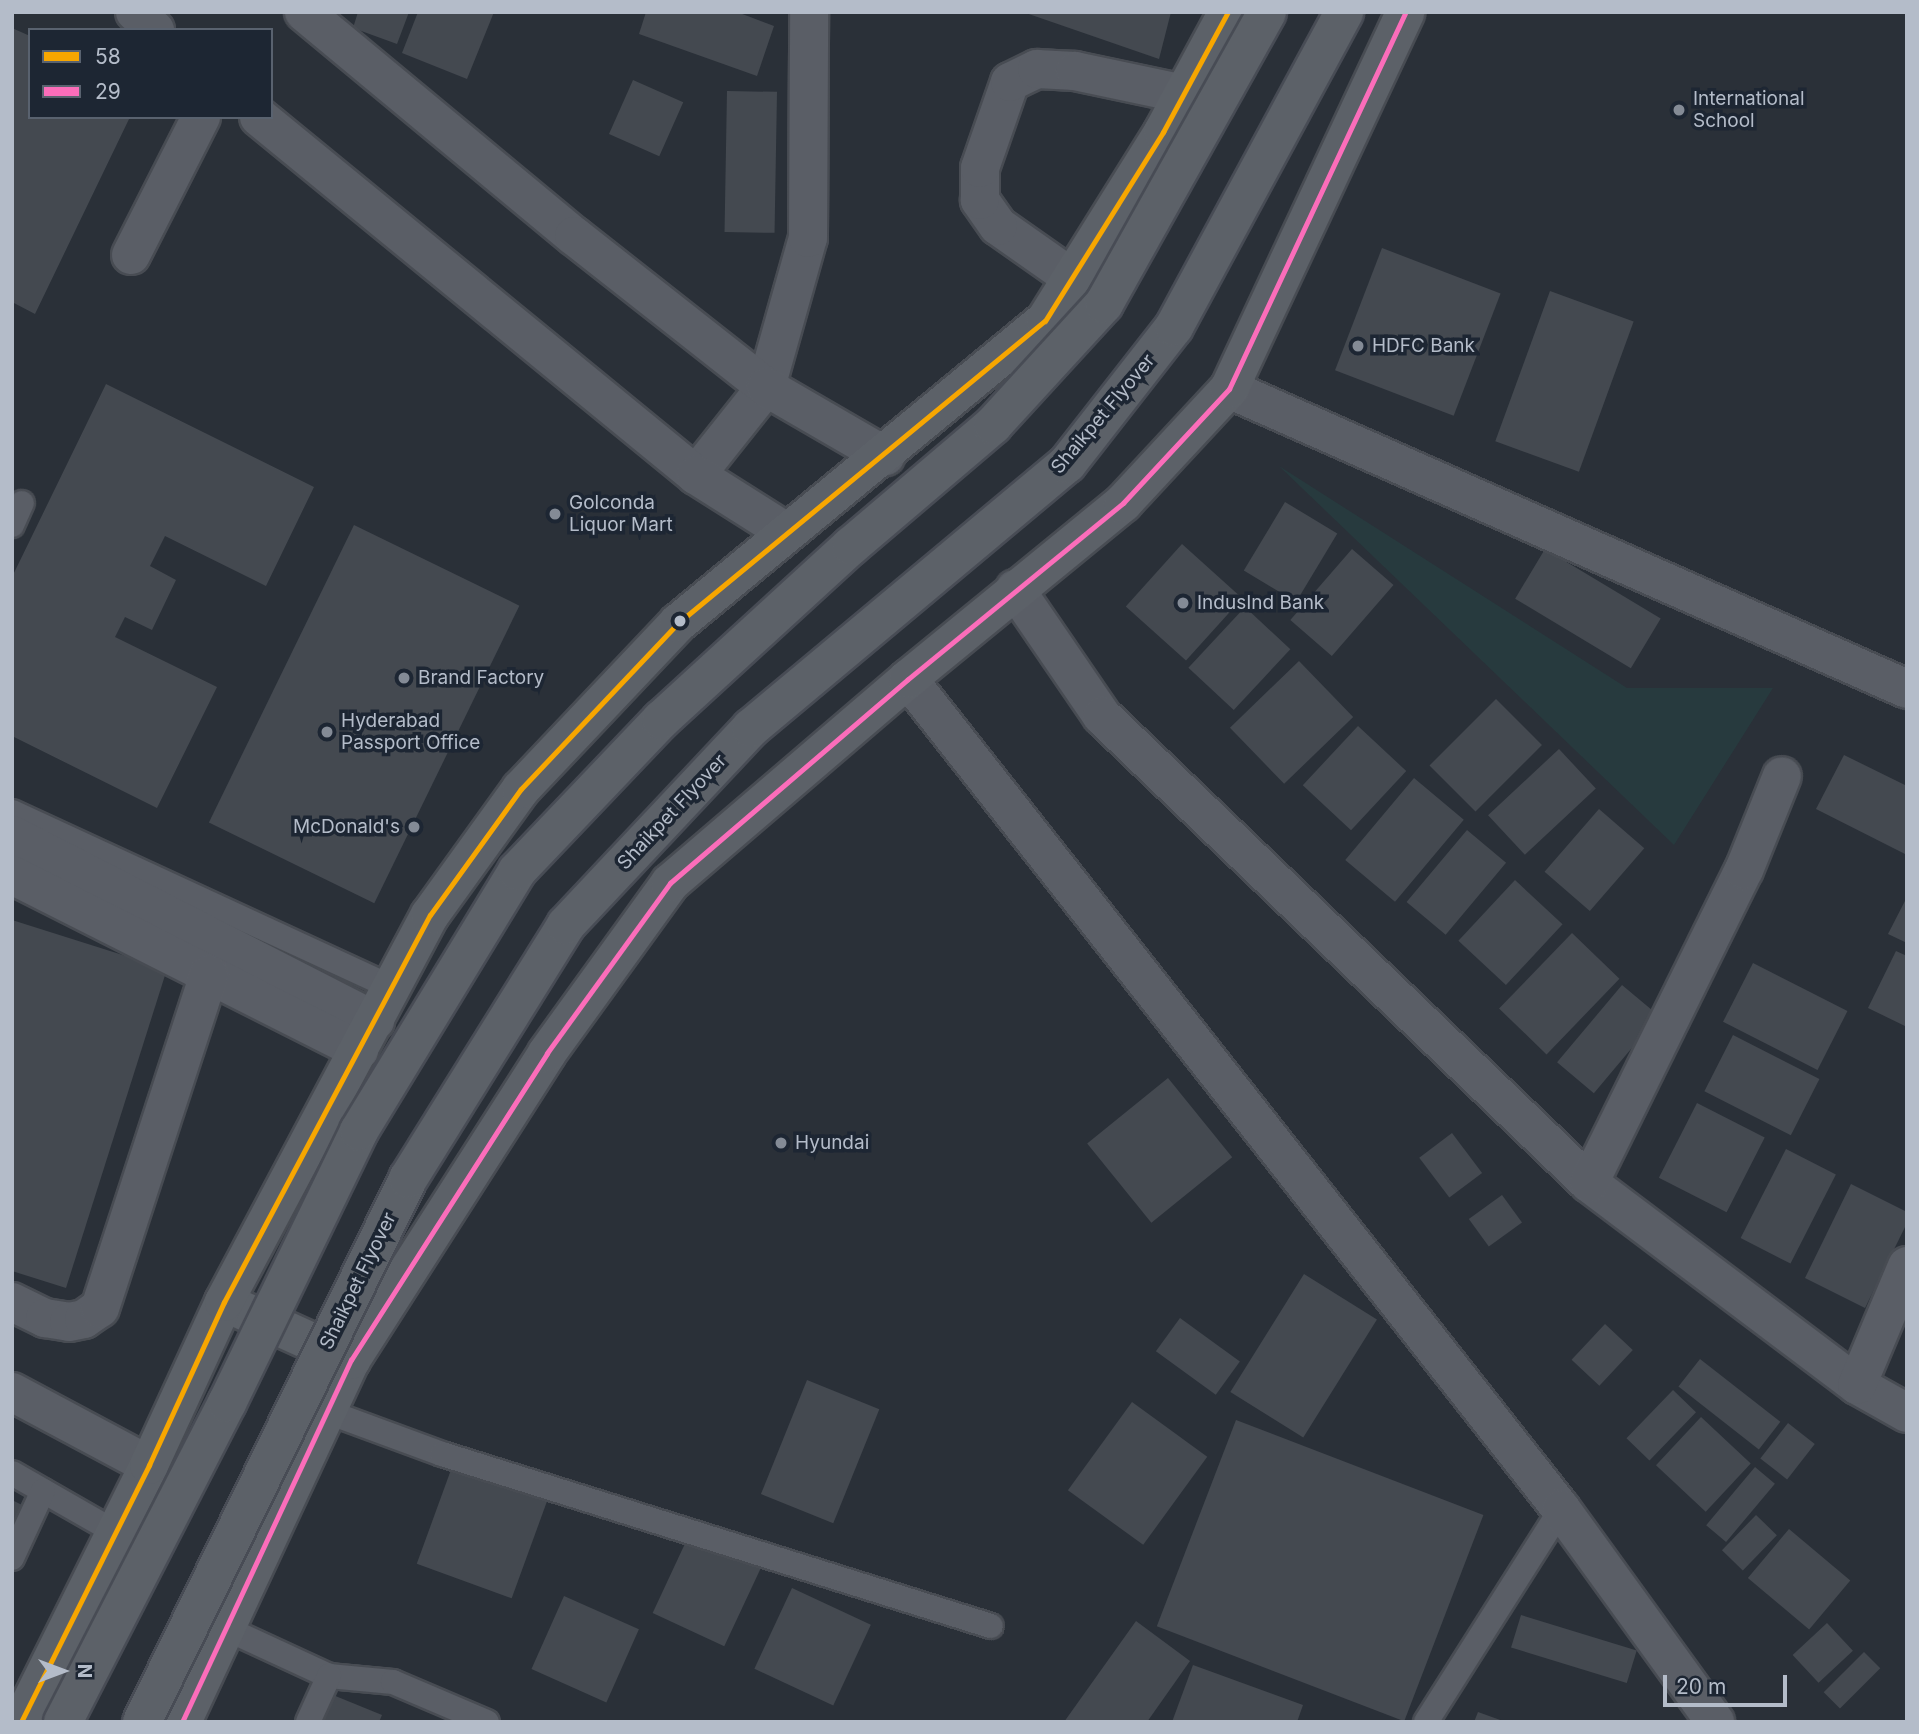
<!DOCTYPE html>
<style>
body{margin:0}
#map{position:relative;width:1919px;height:1734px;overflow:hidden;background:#2a3038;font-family:Inter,sans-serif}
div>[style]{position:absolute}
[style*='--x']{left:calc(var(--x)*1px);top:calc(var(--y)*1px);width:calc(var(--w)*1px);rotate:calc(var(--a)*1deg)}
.green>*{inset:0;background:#273a3e}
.building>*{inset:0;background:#444950;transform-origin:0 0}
.roads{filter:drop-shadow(2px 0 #484c53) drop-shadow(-2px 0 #484c53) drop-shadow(0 2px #484c53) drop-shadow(0 -2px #484c53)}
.service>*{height:24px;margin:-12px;padding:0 12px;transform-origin:12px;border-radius:12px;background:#5a5e66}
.minor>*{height:38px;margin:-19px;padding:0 19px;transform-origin:19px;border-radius:19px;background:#5a5e66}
.tertiary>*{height:38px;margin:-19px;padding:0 19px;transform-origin:19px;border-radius:19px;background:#5a5e66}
.primary>*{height:38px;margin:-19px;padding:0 19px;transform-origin:19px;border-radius:19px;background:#5c6168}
.bridges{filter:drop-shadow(2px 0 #484c55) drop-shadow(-2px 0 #484c55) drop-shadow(0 2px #484c55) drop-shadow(0 -2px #484c55)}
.primary-bridge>*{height:38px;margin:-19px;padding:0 19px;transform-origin:19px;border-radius:19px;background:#5c6168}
.bus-1>*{height:5px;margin:-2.5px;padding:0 2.5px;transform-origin:2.5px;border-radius:2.5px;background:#f7a600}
.bus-2>*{height:5px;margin:-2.5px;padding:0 2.5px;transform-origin:2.5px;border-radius:2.5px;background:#fb6dba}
.dots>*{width:19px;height:19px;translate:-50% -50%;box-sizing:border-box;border:4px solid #1d2633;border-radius:50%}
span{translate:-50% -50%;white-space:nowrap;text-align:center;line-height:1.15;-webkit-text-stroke:7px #1d2633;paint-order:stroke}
.poi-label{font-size:19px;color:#b4bcc9}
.left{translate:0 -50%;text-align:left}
.right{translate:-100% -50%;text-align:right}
.street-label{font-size:19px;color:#b4bcc9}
.frame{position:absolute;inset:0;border:14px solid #b4bcc9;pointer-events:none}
.legend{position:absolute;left:28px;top:28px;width:245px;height:91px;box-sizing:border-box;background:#1d2633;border:2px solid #59626f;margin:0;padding:9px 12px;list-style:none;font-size:21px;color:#b4bcc9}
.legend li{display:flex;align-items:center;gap:14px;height:35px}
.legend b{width:35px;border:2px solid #59626f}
.north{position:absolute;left:28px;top:1636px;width:70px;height:70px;-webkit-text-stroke:5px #1d2633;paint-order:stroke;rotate:90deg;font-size:19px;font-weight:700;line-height:28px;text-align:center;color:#b4bcc9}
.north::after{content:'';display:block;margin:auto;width:24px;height:32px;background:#b4bcc9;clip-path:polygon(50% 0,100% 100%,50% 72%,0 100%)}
.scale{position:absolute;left:1663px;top:1675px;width:124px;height:32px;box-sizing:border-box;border:4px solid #b4bcc9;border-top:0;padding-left:9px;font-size:21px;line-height:24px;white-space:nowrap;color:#b4bcc9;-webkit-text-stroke:5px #1d2633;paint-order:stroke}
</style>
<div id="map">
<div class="green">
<div style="clip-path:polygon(1279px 466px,1627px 688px,1773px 688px,1674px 845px)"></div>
</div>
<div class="building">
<div style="clip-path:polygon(358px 12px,409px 12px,397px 44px,353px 28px)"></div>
<div style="clip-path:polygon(418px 12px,494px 12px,467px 79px,402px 53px)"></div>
<div style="clip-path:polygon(646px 12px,737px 12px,774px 26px,757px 76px,639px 34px)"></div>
<div style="clip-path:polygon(1023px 12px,1171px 12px,1159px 59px)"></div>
<div style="clip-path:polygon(12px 28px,30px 36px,30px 117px,130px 117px,35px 314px,12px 302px)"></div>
<div style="left:633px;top:80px;width:55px;height:59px;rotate:24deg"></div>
<div style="left:727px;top:91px;width:50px;height:141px;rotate:1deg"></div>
<div style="left:1382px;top:248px;width:127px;height:131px;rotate:21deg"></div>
<div style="left:1550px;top:291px;width:89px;height:160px;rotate:20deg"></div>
<div style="clip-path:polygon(106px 384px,314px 487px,266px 586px,165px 536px,150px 566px,176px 580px,152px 630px,125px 617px,115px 637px,217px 687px,157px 808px,12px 736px,12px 577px)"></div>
<div style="left:1285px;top:502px;width:61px;height:80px;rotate:31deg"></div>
<div style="left:354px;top:525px;width:184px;height:331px;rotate:26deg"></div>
<div style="left:1182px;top:544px;width:81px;height:84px;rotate:42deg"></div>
<div style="left:1352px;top:549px;width:55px;height:94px;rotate:41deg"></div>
<div style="left:1545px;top:549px;width:135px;height:58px;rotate:31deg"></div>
<div style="left:1245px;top:607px;width:62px;height:83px;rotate:43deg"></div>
<div style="left:1299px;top:661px;width:78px;height:96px;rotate:46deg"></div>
<div style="left:1496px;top:699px;width:65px;height:94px;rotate:45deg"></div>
<div style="left:1358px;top:726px;width:66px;height:81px;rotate:43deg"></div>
<div style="left:1559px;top:749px;width:54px;height:97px;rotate:47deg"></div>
<div style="clip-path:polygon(1844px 755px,1907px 786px,1907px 855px,1816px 809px)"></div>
<div style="left:1414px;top:778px;width:65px;height:107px;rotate:40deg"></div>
<div style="left:1599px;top:809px;width:60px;height:83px;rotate:41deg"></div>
<div style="left:1467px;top:830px;width:51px;height:94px;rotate:40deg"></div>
<div style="left:1515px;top:880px;width:65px;height:83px;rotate:43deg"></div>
<div style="clip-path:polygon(1907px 897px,1907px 943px,1888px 934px)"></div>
<div style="clip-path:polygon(12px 920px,167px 969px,66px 1288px,12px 1271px)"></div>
<div style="left:1572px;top:933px;width:66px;height:105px;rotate:44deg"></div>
<div style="clip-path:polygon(1896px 951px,1907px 956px,1907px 1027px,1868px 1008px)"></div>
<div style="left:1753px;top:963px;width:106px;height:66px;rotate:27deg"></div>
<div style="left:1622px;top:985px;width:48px;height:101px;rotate:40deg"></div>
<div style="left:1733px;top:1035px;width:97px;height:63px;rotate:27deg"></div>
<div style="left:1168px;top:1078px;width:102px;height:104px;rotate:51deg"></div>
<div style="left:1697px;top:1103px;width:76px;height:84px;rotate:27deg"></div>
<div style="left:1452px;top:1133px;width:50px;height:41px;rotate:53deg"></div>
<div style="left:1786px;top:1149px;width:56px;height:100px;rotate:27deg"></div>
<div style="clip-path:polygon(1851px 1184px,1907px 1212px,1907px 1223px,1865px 1308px,1805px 1278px)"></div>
<div style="left:1502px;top:1195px;width:34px;height:41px;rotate:54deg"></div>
<div style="left:1304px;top:1274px;width:86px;height:139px;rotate:32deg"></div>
<div style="left:1180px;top:1318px;width:74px;height:41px;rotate:36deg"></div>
<div style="left:1605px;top:1324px;width:38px;height:49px;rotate:43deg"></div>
<div style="left:1700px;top:1359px;width:102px;height:35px;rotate:38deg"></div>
<div style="left:807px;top:1380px;width:78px;height:123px;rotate:22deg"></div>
<div style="left:1673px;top:1390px;width:32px;height:67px;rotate:44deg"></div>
<div style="left:1132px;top:1402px;width:93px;height:109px;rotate:36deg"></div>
<div style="left:1701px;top:1417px;width:68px;height:66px;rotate:43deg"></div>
<div style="left:1236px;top:1420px;width:265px;height:221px;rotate:21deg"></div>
<div style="left:1788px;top:1423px;width:34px;height:45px;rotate:38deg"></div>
<div style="left:452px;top:1467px;width:101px;height:103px;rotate:20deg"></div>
<div style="left:1755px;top:1467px;width:26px;height:76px;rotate:40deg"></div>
<div style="clip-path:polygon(12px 1500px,30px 1509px,12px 1542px)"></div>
<div style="left:1756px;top:1515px;width:29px;height:49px;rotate:44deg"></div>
<div style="left:1789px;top:1529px;width:80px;height:64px;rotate:40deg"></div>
<div style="left:689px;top:1535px;width:79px;height:86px;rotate:25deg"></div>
<div style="left:792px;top:1588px;width:87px;height:89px;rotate:25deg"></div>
<div style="left:564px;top:1596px;width:82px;height:80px;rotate:24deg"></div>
<div style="left:1521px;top:1615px;width:121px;height:34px;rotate:17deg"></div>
<div style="clip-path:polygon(1136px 1621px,1190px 1661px,1147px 1722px,1064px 1722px)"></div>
<div style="left:1827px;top:1623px;width:38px;height:47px;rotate:47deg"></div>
<div style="left:1864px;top:1652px;width:23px;height:57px;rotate:45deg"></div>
<div style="clip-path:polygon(1193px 1665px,1303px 1705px,1297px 1722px,1172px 1722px)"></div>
<div style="clip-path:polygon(333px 1695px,382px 1715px,379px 1722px,322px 1722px)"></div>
<div style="clip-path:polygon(1478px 1712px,1503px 1721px,1503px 1722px,1474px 1722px)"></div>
</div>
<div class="roads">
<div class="service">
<div style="--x:12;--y:525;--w:24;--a:-66"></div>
<div style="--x:12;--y:812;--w:417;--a:24.8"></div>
<div style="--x:325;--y:1411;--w:125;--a:20.2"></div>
<div style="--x:442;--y:1454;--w:575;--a:17.4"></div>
<div style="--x:12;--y:1473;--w:119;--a:29.8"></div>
<div style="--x:12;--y:1558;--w:74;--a:-65.2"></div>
<div style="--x:225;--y:1628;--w:115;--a:24.8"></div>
<div style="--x:329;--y:1676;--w:64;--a:5.4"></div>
<div style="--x:393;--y:1682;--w:102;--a:23.1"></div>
<div style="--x:308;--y:1722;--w:51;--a:-65.5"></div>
<div style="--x:1426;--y:1722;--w:252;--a:-57.6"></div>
</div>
<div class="minor">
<div style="--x:131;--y:255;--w:155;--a:-63.1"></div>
<div style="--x:1072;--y:278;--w:90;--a:-144.9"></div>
<div style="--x:998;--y:226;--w:32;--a:-125"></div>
<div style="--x:980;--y:200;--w:32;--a:-90"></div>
<div style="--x:980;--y:168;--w:91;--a:-70.8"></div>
<div style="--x:1010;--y:82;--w:30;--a:-26"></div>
<div style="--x:1037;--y:69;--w:38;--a:3"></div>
<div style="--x:1075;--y:71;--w:111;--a:11.9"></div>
<div style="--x:1229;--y:389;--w:741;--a:23.87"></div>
<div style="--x:696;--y:475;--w:112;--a:-51.5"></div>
<div style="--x:766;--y:387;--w:155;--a:-74.3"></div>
<div style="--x:808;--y:238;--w:226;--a:-89.7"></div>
<div style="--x:1015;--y:589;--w:154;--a:55.6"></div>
<div style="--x:1102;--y:716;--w:675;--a:43.8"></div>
<div style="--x:1589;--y:1183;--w:336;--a:37"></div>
<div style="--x:1857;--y:1385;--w:57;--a:29.2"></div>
<div style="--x:908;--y:679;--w:1056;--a:51.81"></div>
<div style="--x:1561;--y:1509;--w:263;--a:54.1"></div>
<div style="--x:12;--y:835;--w:408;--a:27.1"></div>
<div style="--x:12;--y:875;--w:389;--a:26.8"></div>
<div style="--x:1589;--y:1183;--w:349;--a:-63.7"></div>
<div style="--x:1744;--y:870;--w:101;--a:-68"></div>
<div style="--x:12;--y:1302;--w:37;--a:26"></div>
<div style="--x:45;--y:1318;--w:24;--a:9"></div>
<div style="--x:69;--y:1322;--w:15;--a:-11"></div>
<div style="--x:84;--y:1319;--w:19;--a:-35"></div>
<div style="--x:100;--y:1308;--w:351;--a:-71.9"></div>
<div style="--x:1857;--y:1385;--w:129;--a:-67.2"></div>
<div style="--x:12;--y:1392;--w:155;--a:28.1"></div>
</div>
<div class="tertiary">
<div style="--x:135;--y:12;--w:27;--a:42"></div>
<div style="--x:304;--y:12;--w:351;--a:39.7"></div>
<div style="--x:574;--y:236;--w:244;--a:38.2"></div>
<div style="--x:766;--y:387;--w:138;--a:30.1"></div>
<div style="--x:259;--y:117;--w:565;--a:39.33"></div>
<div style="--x:696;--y:475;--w:107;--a:32.3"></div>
</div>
<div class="primary">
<div style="--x:224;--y:1302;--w:140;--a:24.5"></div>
<div style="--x:21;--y:1722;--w:287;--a:-63.5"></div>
<div style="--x:149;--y:1465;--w:179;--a:-65.3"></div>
<div style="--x:224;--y:1302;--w:438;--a:-62"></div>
<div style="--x:430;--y:915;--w:155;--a:-54.2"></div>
<div style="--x:521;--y:789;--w:228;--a:-46.6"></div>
<div style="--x:678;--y:623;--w:475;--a:-39.5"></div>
<div style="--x:1045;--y:321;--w:223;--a:-58"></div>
<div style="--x:1163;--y:132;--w:136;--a:-61.6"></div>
<div style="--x:182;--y:1722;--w:400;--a:-65"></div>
<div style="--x:351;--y:1360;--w:364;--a:-57.4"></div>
<div style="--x:547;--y:1053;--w:210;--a:-54.1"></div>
<div style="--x:670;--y:883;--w:313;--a:-40.6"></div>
<div style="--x:908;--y:679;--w:278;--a:-39.3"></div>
<div style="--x:1123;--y:503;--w:156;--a:-47.1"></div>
<div style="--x:1229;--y:389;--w:416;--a:-64.9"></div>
</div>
</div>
<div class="bridges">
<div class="primary-bridge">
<div style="--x:63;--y:1722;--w:359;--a:-62.8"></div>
<div style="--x:227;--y:1403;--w:302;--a:-64.1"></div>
<div style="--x:359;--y:1131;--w:304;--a:-58.7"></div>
<div style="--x:517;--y:871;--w:209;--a:-46.4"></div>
<div style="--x:661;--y:720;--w:258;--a:-42.5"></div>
<div style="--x:851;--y:546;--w:187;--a:-40.4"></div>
<div style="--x:993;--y:425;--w:164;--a:-47.5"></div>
<div style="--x:1104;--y:304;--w:334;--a:-60.8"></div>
<div style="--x:142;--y:1722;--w:605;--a:-63.9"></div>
<div style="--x:408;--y:1179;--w:299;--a:-58.1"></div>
<div style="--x:566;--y:925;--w:270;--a:-46.8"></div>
<div style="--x:751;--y:728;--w:412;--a:-39.9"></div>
<div style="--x:1067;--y:464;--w:174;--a:-52"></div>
<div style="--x:1174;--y:327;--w:358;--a:-61.6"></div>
</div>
</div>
<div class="bus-1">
<div style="--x:21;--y:1722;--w:287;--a:-63.5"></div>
<div style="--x:149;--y:1465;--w:179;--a:-65.3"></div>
<div style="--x:224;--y:1302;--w:438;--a:-62"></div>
<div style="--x:430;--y:915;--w:155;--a:-54.2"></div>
<div style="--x:521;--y:789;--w:228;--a:-46.6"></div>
<div style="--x:678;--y:623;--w:475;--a:-39.5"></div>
<div style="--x:1045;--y:321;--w:223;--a:-58"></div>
<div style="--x:1163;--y:132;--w:136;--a:-61.6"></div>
</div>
<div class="bus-2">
<div style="--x:182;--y:1722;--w:400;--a:-65"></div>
<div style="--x:351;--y:1360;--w:364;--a:-57.4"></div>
<div style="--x:547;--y:1053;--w:210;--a:-54.1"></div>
<div style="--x:670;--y:883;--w:313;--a:-40.6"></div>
<div style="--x:908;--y:679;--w:278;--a:-39.3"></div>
<div style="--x:1123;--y:503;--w:156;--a:-47.1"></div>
<div style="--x:1229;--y:389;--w:416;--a:-64.9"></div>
</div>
<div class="dots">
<div style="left:1679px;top:110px;background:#848b96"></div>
<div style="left:1358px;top:346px;background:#848b96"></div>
<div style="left:555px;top:514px;background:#848b96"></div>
<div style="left:1183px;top:603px;background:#848b96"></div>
<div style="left:680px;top:621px;background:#b4bcc9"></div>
<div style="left:404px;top:678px;background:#848b96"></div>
<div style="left:327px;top:732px;background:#848b96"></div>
<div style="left:414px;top:827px;background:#848b96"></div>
<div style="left:781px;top:1143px;background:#848b96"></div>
</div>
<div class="poi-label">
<span class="left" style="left:1693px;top:110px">International<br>School</span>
<span class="left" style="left:1372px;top:346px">HDFC Bank</span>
<span class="left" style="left:569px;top:514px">Golconda<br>Liquor Mart</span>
<span class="left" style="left:1197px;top:603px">IndusInd Bank</span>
<span class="left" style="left:418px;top:678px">Brand Factory</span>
<span class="left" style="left:341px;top:732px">Hyderabad<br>Passport Office</span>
<span class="right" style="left:400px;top:827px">McDonald's</span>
<span class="left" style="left:795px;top:1143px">Hyundai</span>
</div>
<div class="street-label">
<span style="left:1103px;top:414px;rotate:-50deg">Shaikpet Flyover</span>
<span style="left:672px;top:812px;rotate:-47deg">Shaikpet Flyover</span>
<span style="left:358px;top:1281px;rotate:-64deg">Shaikpet Flyover</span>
</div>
<div class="frame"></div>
<ul class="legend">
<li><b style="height:9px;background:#f7a600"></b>58</li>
<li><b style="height:9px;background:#fb6dba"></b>29</li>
</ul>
<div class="north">N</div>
<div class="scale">20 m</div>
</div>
